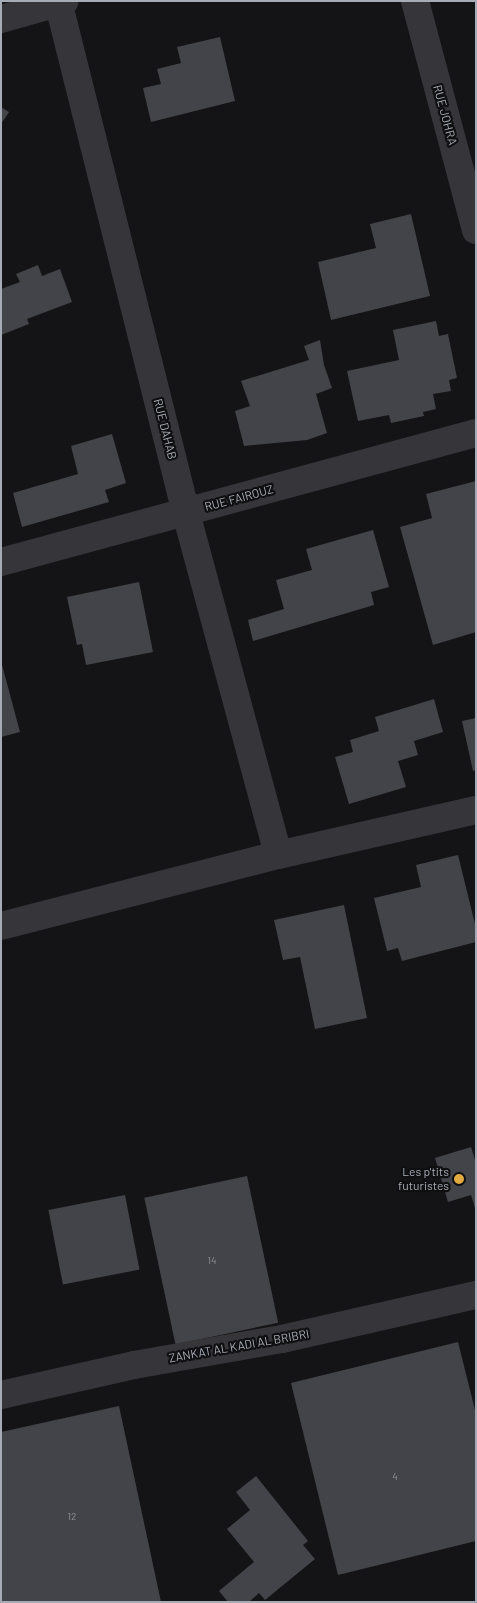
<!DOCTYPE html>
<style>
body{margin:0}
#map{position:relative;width:477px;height:1603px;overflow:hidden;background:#141416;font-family:Barlow,sans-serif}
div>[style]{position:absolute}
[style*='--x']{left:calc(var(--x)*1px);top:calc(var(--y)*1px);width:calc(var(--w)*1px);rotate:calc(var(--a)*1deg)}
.building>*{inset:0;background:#434449;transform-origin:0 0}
.minor>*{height:28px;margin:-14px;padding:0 14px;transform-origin:14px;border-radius:14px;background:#36363a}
.dots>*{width:14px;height:14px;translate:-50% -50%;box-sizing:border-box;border:2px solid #0f0f11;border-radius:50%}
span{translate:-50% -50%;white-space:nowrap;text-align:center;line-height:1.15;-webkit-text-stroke:4.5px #0f0f11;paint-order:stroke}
.number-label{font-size:10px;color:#8e919a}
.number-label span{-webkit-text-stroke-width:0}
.street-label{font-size:12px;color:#a7abb5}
.poi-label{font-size:12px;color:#a7abb5}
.right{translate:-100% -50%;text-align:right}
.frame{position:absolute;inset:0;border:2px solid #a7abb5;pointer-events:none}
</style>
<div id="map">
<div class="building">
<div style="clip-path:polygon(220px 37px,235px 101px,151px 122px,143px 88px,161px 84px,157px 69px,181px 63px,177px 47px)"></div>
<div style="clip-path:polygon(1px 107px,9px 112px,1px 124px)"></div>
<div style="clip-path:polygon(411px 214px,430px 296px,331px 320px,318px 262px,376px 248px,370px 224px)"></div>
<div style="clip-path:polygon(38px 265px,42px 276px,60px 269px,72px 302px,27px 319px,29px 324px,1px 335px,1px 289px,20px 282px,16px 274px)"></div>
<div style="clip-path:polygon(436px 321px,439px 336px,448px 334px,457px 378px,449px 380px,451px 391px,433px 394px,436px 409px,423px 412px,424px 416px,391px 423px,389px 415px,358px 421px,347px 371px,399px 360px,393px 330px)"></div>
<div style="clip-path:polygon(320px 340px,324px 365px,332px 388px,316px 394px,327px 433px,307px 440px,244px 446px,235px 411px,250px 406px,241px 381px,309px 360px,304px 346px)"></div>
<div style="clip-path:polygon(112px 434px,126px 483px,105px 490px,109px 502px,22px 527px,13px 493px,78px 474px,71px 446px)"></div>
<div style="clip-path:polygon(476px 481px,476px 632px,433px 645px,400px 527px,432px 518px,426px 494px)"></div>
<div style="clip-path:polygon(373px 530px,389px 587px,371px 592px,374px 605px,253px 641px,248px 620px,284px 609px,276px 580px,312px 570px,306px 549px)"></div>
<div style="clip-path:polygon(139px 582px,153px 652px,86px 665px,82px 644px,77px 645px,67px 597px)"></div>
<div style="clip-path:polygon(1px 661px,20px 732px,1px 737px)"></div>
<div style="clip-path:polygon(434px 699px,443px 732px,414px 741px,418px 755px,398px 761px,406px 787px,349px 804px,335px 757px,353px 752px,350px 740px,379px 731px,375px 717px)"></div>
<div style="clip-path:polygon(476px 718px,476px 770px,473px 771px,462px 721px)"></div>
<div style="clip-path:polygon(458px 855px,476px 928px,476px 942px,402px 961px,398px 948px,387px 951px,374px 898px,421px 887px,416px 865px)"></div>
<div style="clip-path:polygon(344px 905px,367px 1018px,315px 1029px,300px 957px,283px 960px,274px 920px)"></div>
<div style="clip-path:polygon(471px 1147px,476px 1163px,475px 1208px,471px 1195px,448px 1202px,435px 1158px)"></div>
<div style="left:247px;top:1176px;width:150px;height:105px;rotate:78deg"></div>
<div style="left:125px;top:1195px;width:76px;height:78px;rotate:79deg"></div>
<div style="clip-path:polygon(458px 1342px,476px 1414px,476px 1541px,338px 1575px,291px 1383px)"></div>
<div style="clip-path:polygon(119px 1406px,161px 1602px,1px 1602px,1px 1432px)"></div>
<div style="clip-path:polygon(256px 1476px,308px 1541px,303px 1545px,315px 1559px,265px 1600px,259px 1593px,249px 1602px,228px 1602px,219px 1591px,254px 1562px,227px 1529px,250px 1510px,236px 1492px)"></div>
</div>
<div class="minor">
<div style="--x:58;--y:1;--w:528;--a:75.96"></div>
<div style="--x:186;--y:513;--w:354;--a:74.9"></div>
<div style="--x:415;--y:1;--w:237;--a:75.1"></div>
<div style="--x:1;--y:19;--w:66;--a:-15.7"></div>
<div style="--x:1;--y:562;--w:492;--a:-15.2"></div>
<div style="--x:1;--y:926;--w:286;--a:-14.4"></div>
<div style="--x:278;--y:855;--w:203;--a:-12.8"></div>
<div style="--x:1;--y:1395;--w:136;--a:-12.7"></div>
<div style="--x:134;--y:1365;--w:150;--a:-10"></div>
<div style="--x:282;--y:1339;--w:199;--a:-12.8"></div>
</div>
<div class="dots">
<div style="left:459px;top:1179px;background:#e1ab42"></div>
</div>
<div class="number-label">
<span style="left:212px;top:1261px">14</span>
<span style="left:395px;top:1477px">4</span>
<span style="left:72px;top:1517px">12</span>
</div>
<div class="street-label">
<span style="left:445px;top:115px;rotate:75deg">RUE JOHRA</span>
<span style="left:165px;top:429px;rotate:76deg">RUE DAHAB</span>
<span style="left:239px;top:498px;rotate:-15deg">RUE FAIROUZ</span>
<span style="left:239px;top:1346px;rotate:-10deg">ZANKAT AL KADI AL BRIBRI</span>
</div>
<div class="poi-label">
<span class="right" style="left:449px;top:1179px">Les p'tits<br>futuristes</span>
</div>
<div class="frame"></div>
</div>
